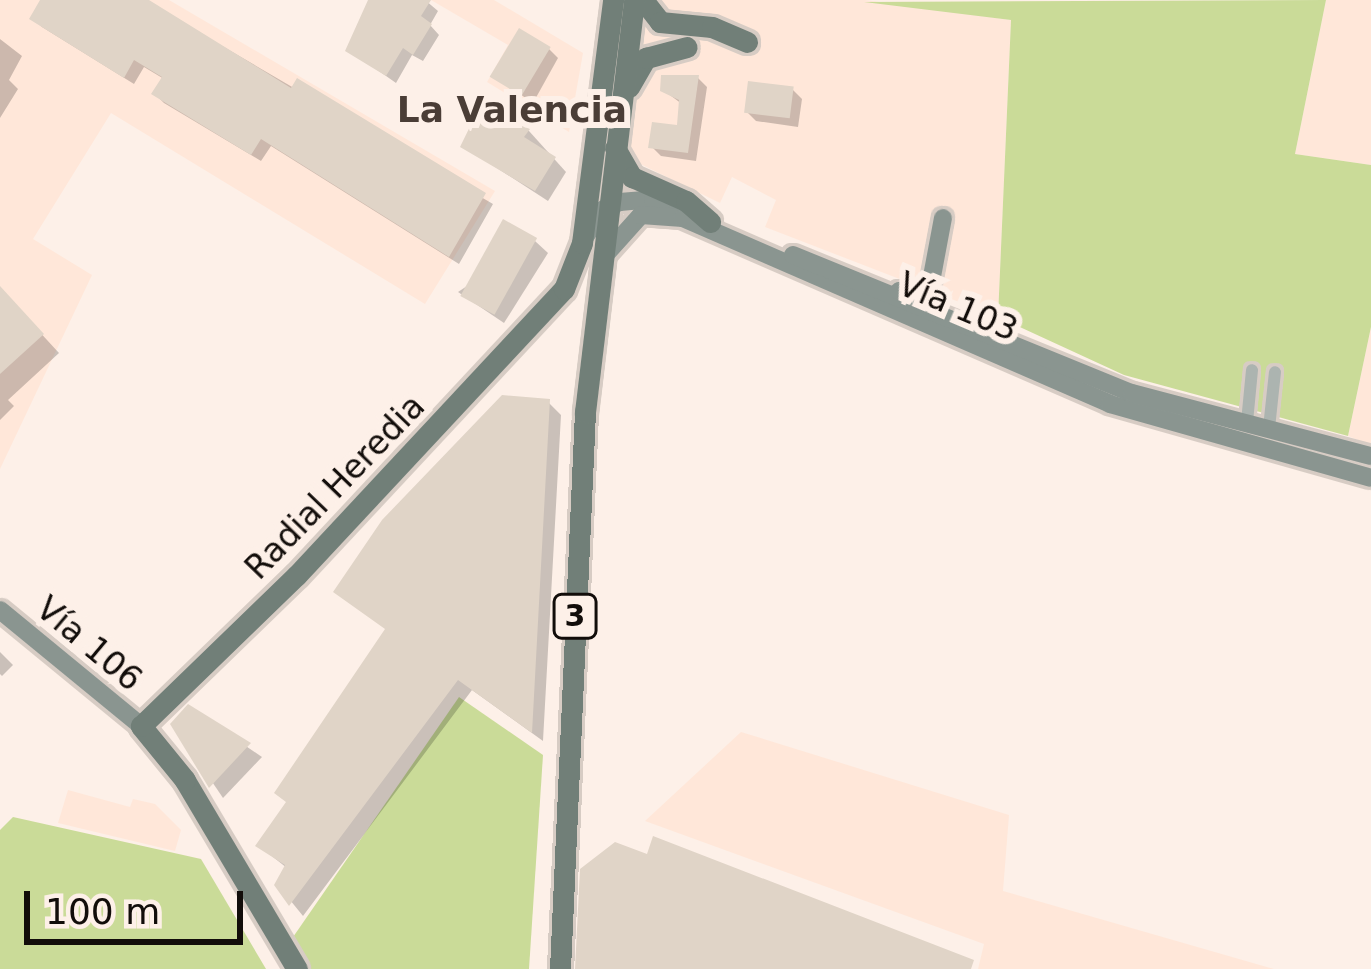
<!DOCTYPE html>
<meta charset="utf-8">
<style>
body{margin:0}
#map{position:relative;width:1371px;height:969px;overflow:hidden;background:#fdf0e8;font-family:"DejaVu Sans",sans-serif}
div>[style]{position:absolute}
[style*='--x']{left:calc(var(--x)*1px);top:calc(var(--y)*1px);width:calc(var(--w)*1px);rotate:calc(var(--a)*1deg)}
.built>*{inset:0;background:#ffe7d9}
.green>*{inset:0;background:#cadb98}
.shadow>*{inset:0;background:#0003}
.building>*{inset:0;background:#e0d4c7;transform-origin:0 0}
.roads{filter:drop-shadow(3px 0 #d7ccc4) drop-shadow(-3px 0 #d7ccc4) drop-shadow(0 3px #d7ccc4) drop-shadow(0 -3px #d7ccc4)}
.street>*{height:12px;margin:-6px;padding:0 6px;transform-origin:6px;border-radius:6px;background:#acb4b0}
.secondary>*{height:18px;margin:-9px;padding:0 9px;transform-origin:9px;border-radius:9px;background:#8a9590}
.primary>*{height:21px;margin:-10.5px;padding:0 10.5px;transform-origin:10.5px;border-radius:10.5px;background:#717f78}
span{translate:-50% -50%;white-space:nowrap;text-align:center;line-height:1.15;-webkit-text-stroke:12px #fdf0e8;paint-order:stroke}
.shield-label span{padding:3px 9px;background:#fdf0e8;border:3px solid;border-radius:9px;-webkit-text-stroke-width:0}
.shield-label{font-size:30px;color:#120d0a;font-weight:700}
.street-label{font-size:33px;color:#120d0a}
.neighbourhood-label{font-size:36px;color:#4a3d36;font-weight:700}
.scale{position:absolute;left:24px;top:891px;width:219px;height:54px;box-sizing:border-box;border:6px solid #120d0a;border-top:0;padding-left:15px;font-size:36px;line-height:42px;white-space:nowrap;color:#120d0a;-webkit-text-stroke:9px #fdf0e8;paint-order:stroke}
</style>
<div id="map">
<div class="built">
<div style="clip-path:polygon(0 0,169px 0,495px 191px,425px 304px,111px 113px,33px 239px,92px 275px,0 469px)"></div>
<div style="clip-path:polygon(431px 0,494px 0,583px 53px,569px 132px,487px 82px,508px 45px)"></div>
<div style="clip-path:polygon(648px 0,865px 0,1011px 20px,998px 317px,765px 227px,776px 200px,732px 177px,720px 203px,624px 156px)"></div>
<div style="clip-path:polygon(1326px 0,1371px 0,1371px 165px,1295px 154px)"></div>
<div style="clip-path:polygon(1371px 327px,1371px 445px,1348px 436px)"></div>
<div style="clip-path:polygon(741px 732px,1009px 815px,1003px 891px,1274px 969px,978px 969px,984px 944px,645px 821px)"></div>
<div style="clip-path:polygon(68px 790px,130px 807px,133px 799px,155px 804px,181px 830px,175px 851px,58px 823px)"></div>
</div>
<div class="green">
<div style="clip-path:polygon(1326px 0,1295px 154px,1371px 165px,1371px 327px,1348px 436px,1124px 375px,998px 317px,1011px 20px,864px 2px)"></div>
<div style="clip-path:polygon(459px 697px,543px 755px,529px 969px,308px 969px,291px 940px)"></div>
<div style="clip-path:polygon(13px 817px,201px 859px,266px 969px,0 969px,0 830px)"></div>
</div>
<div class="shadow">
<div style="clip-path:polygon(43px 0,143px 0,493px 204px,459px 264px,271px 146px,261px 161px,164px 103px,155px 94px,164px 79px,144px 67px,134px 84px,42px 27px,33px 18px)"></div>
<div style="clip-path:polygon(374px 0,425px 0,438px 11px,430px 25px,439px 35px,423px 61px,412px 55px,396px 83px,349px 50px)"></div>
<div style="clip-path:polygon(0 39px,22px 56px,9px 80px,18px 89px,0 118px)"></div>
<div style="clip-path:polygon(549px 49px,558px 58px,533px 103px,495px 77px)"></div>
<div style="clip-path:polygon(698px 78px,707px 87px,696px 161px,661px 156px,652px 147px,680px 129px,682px 104px,663px 90px)"></div>
<div style="clip-path:polygon(793px 90px,802px 99px,798px 127px,756px 121px,747px 112px)"></div>
<div style="clip-path:polygon(484px 104px,529px 131px,566px 172px,548px 201px,463px 146px)"></div>
<div style="clip-path:polygon(535px 241px,548px 253px,504px 323px,458px 292px)"></div>
<div style="clip-path:polygon(0 289px,59px 353px,8px 400px,14px 406px,0 420px)"></div>
<div style="clip-path:polygon(548px 402px,561px 415px,543px 741px,472px 690px,303px 916px,277px 884px,287px 868px,259px 846px)"></div>
<div style="clip-path:polygon(0 652px,13px 665px,2px 676px,0 674px)"></div>
<div style="clip-path:polygon(189px 707px,262px 757px,223px 798px,173px 724px)"></div>
</div>
<div class="building">
<div style="clip-path:polygon(40px 0,149px 0,291px 88px,297px 78px,486px 193px,449px 257px,261px 139px,251px 155px,151px 94px,162px 77px,134px 60px,124px 78px,29px 19px)"></div>
<div style="clip-path:polygon(368px 0,431px 0,421px 16px,432px 24px,413px 55px,403px 48px,386px 76px,345px 51px)"></div>
<div style="left:519px;top:28px;width:37px;height:57px;rotate:31deg"></div>
<div style="clip-path:polygon(661px 75px,699px 75px,688px 153px,648px 148px,652px 122px,677px 125px,679px 100px,660px 91px)"></div>
<div style="left:748px;top:81px;width:46px;height:32px;rotate:7deg"></div>
<div style="clip-path:polygon(483px 100px,530px 129px,524px 137px,556px 157px,535px 191px,460px 147px)"></div>
<div style="left:503px;top:219px;width:39px;height:88px;rotate:29deg"></div>
<div style="clip-path:polygon(0 286px,44px 334px,0 374px)"></div>
<div style="clip-path:polygon(502px 395px,550px 399px,532px 733px,458px 680px,289px 906px,274px 885px,285px 865px,255px 846px,286px 802px,274px 793px,385px 629px,333px 592px,382px 520px)"></div>
<div style="clip-path:polygon(188px 704px,251px 743px,209px 788px,170px 724px)"></div>
<div style="clip-path:polygon(653px 836px,974px 960px,971px 969px,575px 969px,580px 869px,615px 842px,647px 854px)"></div>
</div>
<div class="roads">
<div class="street">
<div style="--x:1247;--y:422;--w:52;--a:-84.5"></div>
<div style="--x:1269;--y:428;--w:56;--a:-83.9"></div>
</div>
<div class="secondary">
<div style="--x:583;--y:240;--w:37;--a:-56"></div>
<div style="--x:604;--y:209;--w:17;--a:-24"></div>
<div style="--x:620;--y:202;--w:33;--a:-5"></div>
<div style="--x:653;--y:199;--w:28;--a:19"></div>
<div style="--x:606;--y:254;--w:52;--a:-48.1"></div>
<div style="--x:641;--y:215;--w:42;--a:4.1"></div>
<div style="--x:683;--y:218;--w:466;--a:23.5"></div>
<div style="--x:1110;--y:404;--w:271;--a:15.8"></div>
<div style="--x:793;--y:255;--w:366;--a:22.2"></div>
<div style="--x:1132;--y:393;--w:247;--a:14.8"></div>
<div style="--x:899;--y:291;--w:16;--a:15"></div>
<div style="--x:914;--y:295;--w:21;--a:-37"></div>
<div style="--x:931;--y:282;--w:65;--a:-79.4"></div>
<div style="--x:0;--y:610;--w:183;--a:39.4"></div>
</div>
<div class="primary">
<div style="--x:643;--y:0;--w:28;--a:52"></div>
<div style="--x:660;--y:22;--w:52;--a:5.5"></div>
<div style="--x:712;--y:27;--w:38;--a:23"></div>
<div style="--x:629;--y:87;--w:34;--a:-60"></div>
<div style="--x:646;--y:58;--w:42;--a:-15"></div>
<div style="--x:615;--y:148;--w:34;--a:60"></div>
<div style="--x:632;--y:177;--w:59;--a:24"></div>
<div style="--x:686;--y:201;--w:32;--a:41"></div>
<div style="--x:297;--y:969;--w:220;--a:-120.7"></div>
<div style="--x:185;--y:780;--w:70;--a:-129.2"></div>
<div style="--x:141;--y:726;--w:217;--a:-44.1"></div>
<div style="--x:297;--y:575;--w:391;--a:-47"></div>
<div style="--x:564;--y:289;--w:49;--a:-68.6"></div>
<div style="--x:582;--y:243;--w:245;--a:-82.7"></div>
<div style="--x:560;--y:969;--w:558;--a:-87.43"></div>
<div style="--x:585;--y:412;--w:415;--a:-83.2"></div>
</div>
</div>
<div class="shield-label">
<span style="left:575px;top:616px">3</span>
</div>
<div class="street-label">
<span style="left:958px;top:307px;rotate:23deg">Vía 103</span>
<span style="left:335px;top:487px;rotate:-46deg">Radial Heredia</span>
<span style="left:89px;top:644px;rotate:40deg">Vía 106</span>
</div>
<div class="neighbourhood-label">
<span style="left:512px;top:110px">La Valencia</span>
</div>
<div class="scale">100 m</div>
</div>
